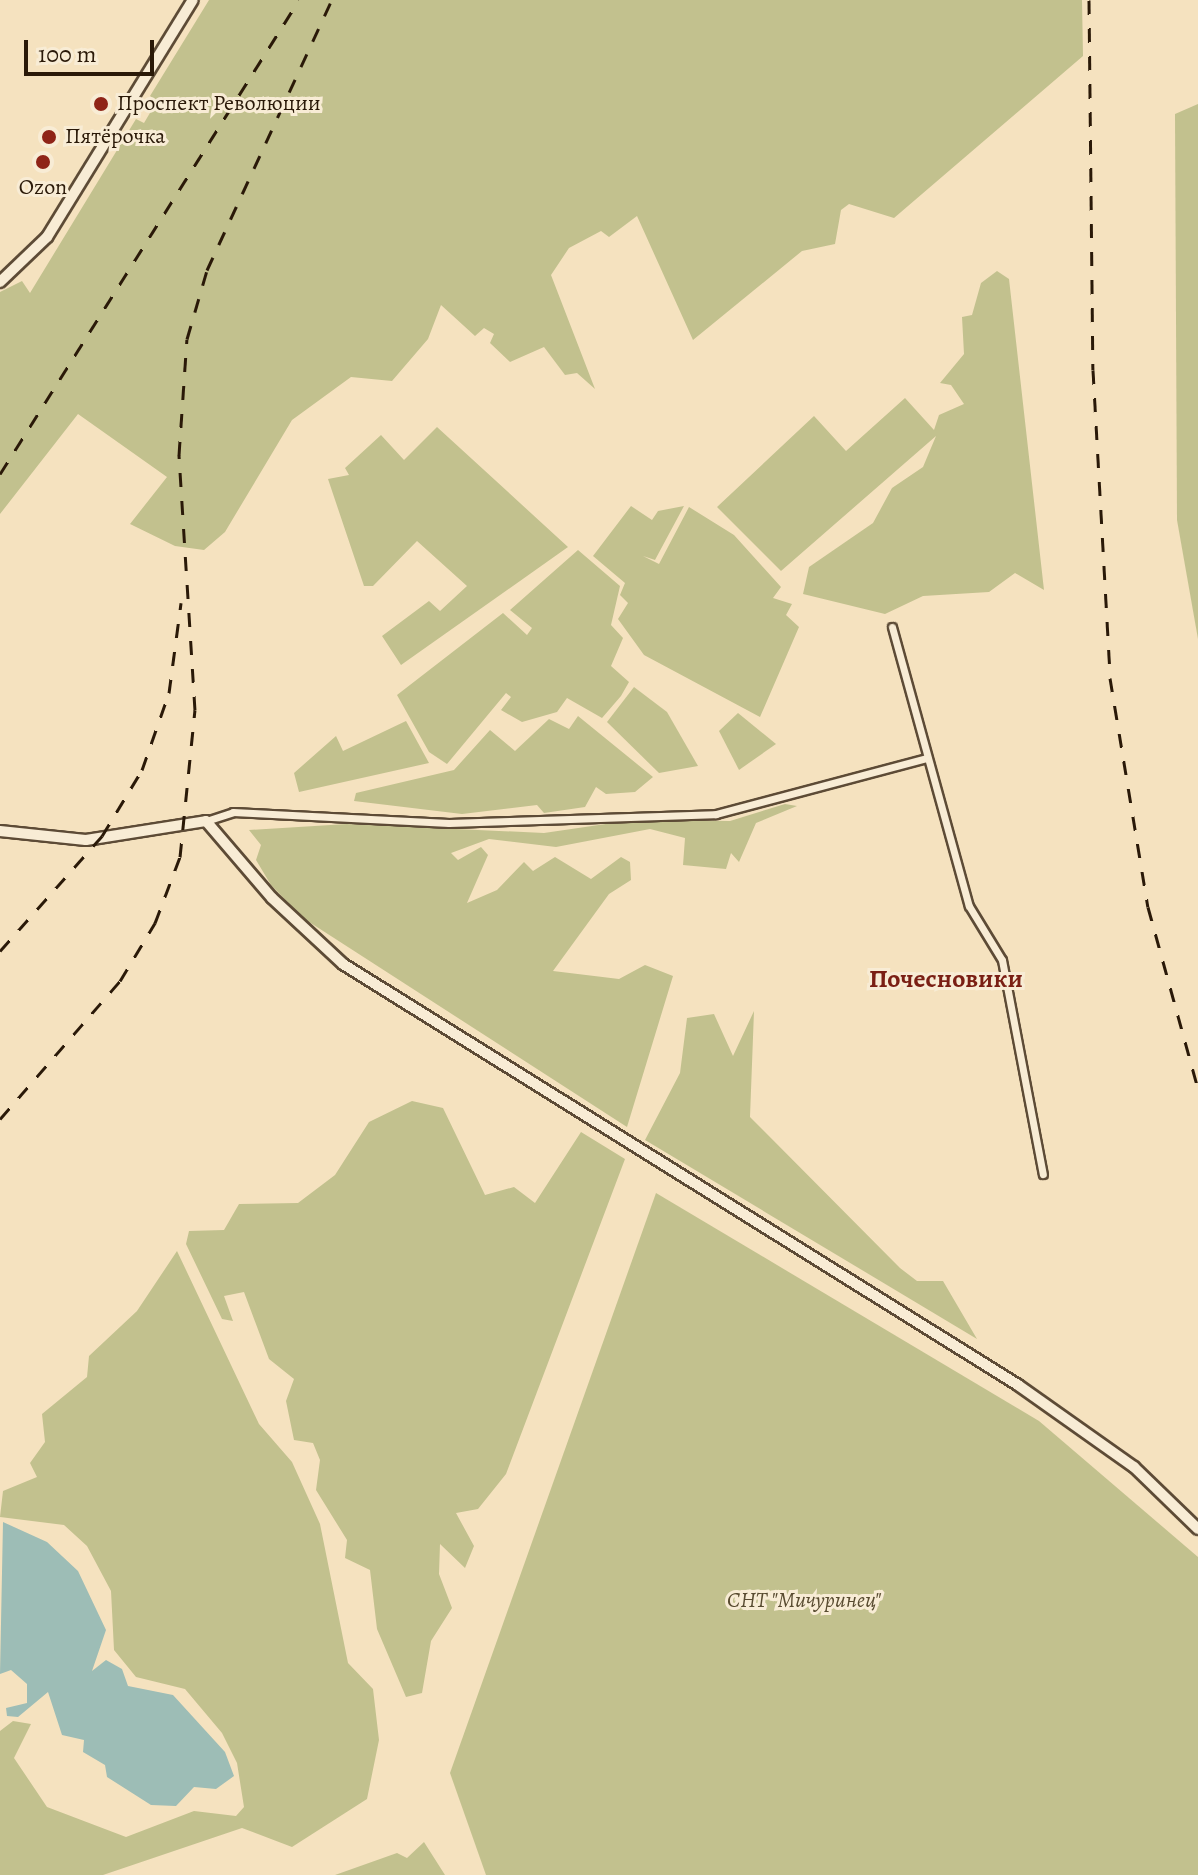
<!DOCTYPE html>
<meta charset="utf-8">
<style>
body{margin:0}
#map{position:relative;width:1198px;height:1875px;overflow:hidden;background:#f5e2bf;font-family:Alegreya,serif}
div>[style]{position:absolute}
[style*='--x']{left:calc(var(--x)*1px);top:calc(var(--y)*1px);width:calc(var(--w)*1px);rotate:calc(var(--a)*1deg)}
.green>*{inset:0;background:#c2c18e}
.water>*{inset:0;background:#9dbdb6}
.roads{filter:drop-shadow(2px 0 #5d4b36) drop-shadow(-2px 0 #5d4b36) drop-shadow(0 2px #5d4b36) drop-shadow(0 -2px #5d4b36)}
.street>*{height:7px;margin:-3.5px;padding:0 3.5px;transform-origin:3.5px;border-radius:3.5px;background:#f8ecd5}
.secondary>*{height:10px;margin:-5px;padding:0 5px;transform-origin:5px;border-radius:5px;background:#f8ecd5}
.rail>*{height:3px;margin-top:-1.5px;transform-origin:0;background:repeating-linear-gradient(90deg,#2a1908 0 14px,transparent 0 28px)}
.dots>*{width:22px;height:22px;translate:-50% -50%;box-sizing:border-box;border:4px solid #f8ecd5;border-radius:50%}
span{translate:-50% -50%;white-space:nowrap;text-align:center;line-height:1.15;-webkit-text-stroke:6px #f8ecd5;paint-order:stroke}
.poi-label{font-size:22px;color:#2a1908}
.left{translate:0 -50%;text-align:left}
.park-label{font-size:22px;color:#584b30;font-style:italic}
.quarter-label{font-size:26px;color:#7a1f14;font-weight:700}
.scale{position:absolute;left:24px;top:40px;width:130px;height:36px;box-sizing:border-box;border:4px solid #2a1908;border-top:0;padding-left:10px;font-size:24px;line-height:28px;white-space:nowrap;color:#2a1908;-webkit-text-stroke:6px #f8ecd5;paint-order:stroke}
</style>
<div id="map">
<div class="green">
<div style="clip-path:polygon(209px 0,1082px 0,1083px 56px,894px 218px,849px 204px,841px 210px,835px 244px,802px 251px,693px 340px,637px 216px,609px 237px,601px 231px,569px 248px,551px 275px,595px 389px,577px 373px,565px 375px,544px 347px,510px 362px,490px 343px,494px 334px,484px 328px,475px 336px,441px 305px,428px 339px,392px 381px,351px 377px,292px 420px,225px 532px,204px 550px,175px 546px,130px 524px,167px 477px,78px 414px,0 514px,0 292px,22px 281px,30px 293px,136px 119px,144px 123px,157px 101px,150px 96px)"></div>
<div style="clip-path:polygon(1198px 104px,1198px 639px,1177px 520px,1175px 114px)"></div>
<div style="clip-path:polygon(997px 271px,1009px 279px,1044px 590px,1015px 573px,989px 592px,923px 596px,885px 614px,803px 594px,809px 567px,873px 523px,892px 488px,923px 467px,936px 436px,781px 571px,717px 507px,814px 416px,846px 451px,905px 398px,934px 430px,939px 415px,964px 404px,951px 385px,940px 383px,964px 354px,962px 317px,972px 315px,981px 283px)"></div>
<div style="clip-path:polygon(437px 427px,568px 547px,401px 665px,382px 636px,429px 601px,440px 611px,467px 586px,417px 541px,373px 586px,364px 586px,328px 479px,349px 475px,345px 468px,381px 435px,404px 460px)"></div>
<div style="clip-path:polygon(631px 506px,652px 520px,658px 511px,684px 506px,655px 560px,643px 556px,659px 564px,689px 507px,734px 535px,781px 587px,773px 598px,792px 604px,786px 615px,799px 627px,760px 717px,644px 655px,618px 619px,628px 603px,620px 595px,625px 583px,593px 556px)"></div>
<div style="clip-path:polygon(578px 550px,620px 586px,611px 625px,623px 638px,611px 666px,629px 682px,621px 696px,602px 718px,567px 698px,557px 712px,522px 722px,501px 710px,511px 697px,506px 693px,447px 764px,429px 752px,397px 695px,503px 613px,527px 635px,532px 628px,510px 610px)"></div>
<div style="clip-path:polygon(634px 687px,667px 712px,698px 766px,659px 773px,607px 722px)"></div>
<div style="clip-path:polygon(738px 713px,776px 744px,739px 770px,719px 731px)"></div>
<div style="clip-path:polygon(578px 716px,653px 777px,635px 792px,606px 794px,596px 787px,585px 807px,544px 813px,537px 805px,462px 814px,354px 801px,356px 793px,454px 770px,490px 730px,515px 751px,549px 719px,569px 729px)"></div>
<div style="clip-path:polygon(406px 721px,429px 763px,299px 792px,294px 773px,336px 736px,343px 751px)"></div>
<div style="clip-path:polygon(785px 804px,797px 806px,756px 823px,739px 862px,731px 853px,726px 869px,683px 865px,685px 838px,650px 829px,556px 847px,489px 839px,451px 853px,458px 860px,481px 847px,488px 855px,467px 903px,497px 890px,524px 862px,533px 871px,555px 857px,591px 879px,621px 857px,630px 862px,631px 880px,609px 894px,553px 971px,619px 979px,645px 965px,673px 976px,627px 1127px,303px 918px,271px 885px,256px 860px,261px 845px,249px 830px,347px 824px,544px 833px,633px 820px,730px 821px)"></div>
<div style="clip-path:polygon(754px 1011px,750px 1117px,900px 1268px,917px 1281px,943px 1281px,977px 1339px,645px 1140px,680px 1073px,687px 1018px,714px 1014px,733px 1056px)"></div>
<div style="clip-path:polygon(412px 1101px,443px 1108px,485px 1195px,514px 1187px,535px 1203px,581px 1132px,625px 1159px,506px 1474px,478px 1509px,456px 1513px,474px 1546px,465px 1568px,440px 1544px,439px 1574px,452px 1608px,431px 1641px,422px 1693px,406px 1697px,377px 1629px,370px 1570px,345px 1558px,347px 1540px,316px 1490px,320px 1460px,313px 1443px,294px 1440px,286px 1401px,294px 1379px,269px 1359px,244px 1292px,224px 1296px,233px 1321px,222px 1319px,186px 1244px,189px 1231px,224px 1230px,239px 1204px,298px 1203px,335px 1175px,369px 1122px)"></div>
<div style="clip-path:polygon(656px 1193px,1039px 1421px,1198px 1557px,1198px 1875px,486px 1875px,450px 1773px)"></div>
<div style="clip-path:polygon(177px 1251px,259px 1424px,292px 1462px,320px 1524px,348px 1663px,373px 1689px,379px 1740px,367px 1799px,292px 1847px,242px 1828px,103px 1875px,0 1875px,0 1731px,13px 1721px,31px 1724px,14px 1758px,47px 1807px,126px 1837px,194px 1811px,236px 1816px,244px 1807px,237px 1763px,222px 1733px,185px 1689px,136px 1677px,114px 1650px,111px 1591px,87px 1546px,64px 1525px,0 1517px,3px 1491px,37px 1477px,30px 1463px,45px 1442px,42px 1414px,87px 1377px,89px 1356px,137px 1311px)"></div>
<div style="clip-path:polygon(424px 1842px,445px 1875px,335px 1875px,397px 1853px,407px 1858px)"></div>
</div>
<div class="water">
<div style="clip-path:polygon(3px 1522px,47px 1542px,78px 1571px,106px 1630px,92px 1671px,106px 1660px,122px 1669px,128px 1686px,173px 1695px,225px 1752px,234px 1776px,216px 1789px,194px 1787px,176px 1806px,151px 1805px,107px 1777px,105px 1765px,83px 1752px,84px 1740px,62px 1735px,48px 1692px,18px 1717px,7px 1716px,6px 1708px,27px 1703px,27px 1684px,11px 1670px,0 1674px)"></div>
</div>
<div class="roads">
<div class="street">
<div style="--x:892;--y:627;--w:289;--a:74.6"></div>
<div style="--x:969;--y:906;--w:63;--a:58.6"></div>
<div style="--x:1002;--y:960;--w:218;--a:79.2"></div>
<div style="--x:206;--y:821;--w:28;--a:-18"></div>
<div style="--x:233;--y:812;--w:216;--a:2.9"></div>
<div style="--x:449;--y:823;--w:267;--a:-1.9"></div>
<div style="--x:716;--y:814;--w:217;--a:-14.9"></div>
</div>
<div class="secondary">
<div style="--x:0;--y:282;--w:65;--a:-43.8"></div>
<div style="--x:47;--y:237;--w:278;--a:-58.4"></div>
<div style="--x:0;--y:831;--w:86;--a:6"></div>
<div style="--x:86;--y:840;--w:121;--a:-9"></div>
<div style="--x:206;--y:821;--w:101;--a:49.4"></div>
<div style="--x:272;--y:898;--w:97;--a:42.9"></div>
<div style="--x:343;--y:964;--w:796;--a:31.95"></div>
<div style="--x:1018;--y:1385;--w:142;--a:35.3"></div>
<div style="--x:1134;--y:1467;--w:89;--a:44.1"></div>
</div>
</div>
<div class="rail">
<div style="--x:1089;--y:0;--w:370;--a:89.4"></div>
<div style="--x:1093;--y:370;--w:308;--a:86.8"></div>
<div style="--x:1110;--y:678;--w:232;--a:80.6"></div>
<div style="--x:1148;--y:907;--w:188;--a:74.6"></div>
<div style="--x:0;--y:474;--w:560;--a:-57.76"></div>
<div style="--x:0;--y:951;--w:154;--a:-48.4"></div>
<div style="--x:102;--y:836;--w:77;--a:-58.8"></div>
<div style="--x:142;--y:770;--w:82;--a:-70.7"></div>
<div style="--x:169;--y:693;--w:91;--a:-82.4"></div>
<div style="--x:0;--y:1119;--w:183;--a:-49"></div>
<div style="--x:120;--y:981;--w:68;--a:-58.9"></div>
<div style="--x:155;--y:923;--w:71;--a:-69.3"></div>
<div style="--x:180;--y:857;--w:148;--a:-84.2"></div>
<div style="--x:195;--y:710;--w:256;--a:-93.6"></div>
<div style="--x:179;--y:455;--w:116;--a:-86.1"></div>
<div style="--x:187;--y:339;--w:72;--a:-73.8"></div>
<div style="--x:207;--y:270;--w:298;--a:-65.2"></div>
</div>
<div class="dots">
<div style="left:101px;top:104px;background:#8f2418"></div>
<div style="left:49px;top:137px;background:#8f2418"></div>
<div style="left:43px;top:162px;background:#8f2418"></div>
</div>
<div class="poi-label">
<span class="left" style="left:117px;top:104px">Проспект Революции</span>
<span class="left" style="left:65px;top:137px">Пятёрочка</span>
<span style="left:43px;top:188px">Ozon</span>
</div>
<div class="park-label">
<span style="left:804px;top:1601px">СНТ "Мичуринец"</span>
</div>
<div class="quarter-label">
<span style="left:946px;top:979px">Почесновики</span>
</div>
<div class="scale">100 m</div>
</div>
